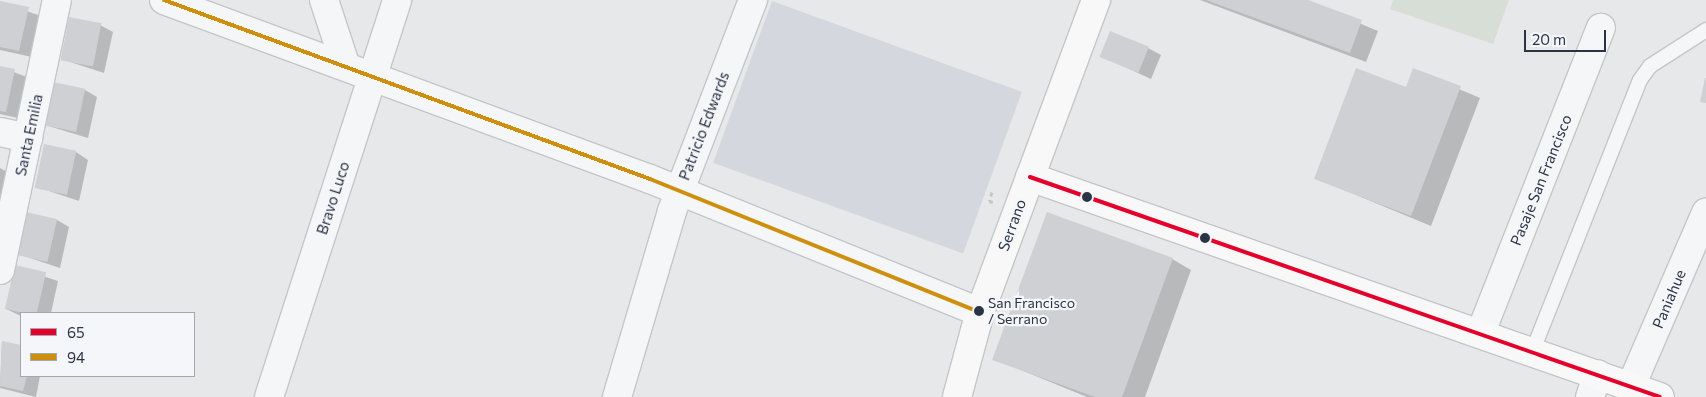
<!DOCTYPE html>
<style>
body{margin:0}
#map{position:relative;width:1706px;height:397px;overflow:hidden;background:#e6e8ea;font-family:Commissioner,sans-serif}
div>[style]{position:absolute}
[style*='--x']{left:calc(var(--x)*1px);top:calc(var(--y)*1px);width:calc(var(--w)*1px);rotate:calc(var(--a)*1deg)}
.built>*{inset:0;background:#d4d7dd;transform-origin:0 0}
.green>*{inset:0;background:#d6ded6}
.shadow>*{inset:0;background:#0003}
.building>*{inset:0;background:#ced0d3;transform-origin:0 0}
.path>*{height:3px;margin-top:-1.5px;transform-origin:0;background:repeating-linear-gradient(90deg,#c5c6ca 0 4px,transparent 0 8px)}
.roads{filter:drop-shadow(1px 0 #c4c6c8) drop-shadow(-1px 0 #c4c6c8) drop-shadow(0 1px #c4c6c8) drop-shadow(0 -1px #c4c6c8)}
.service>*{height:14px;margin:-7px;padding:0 7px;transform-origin:7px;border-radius:7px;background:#f5f6f7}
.minor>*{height:28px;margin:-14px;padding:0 14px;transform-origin:14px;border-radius:14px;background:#f5f6f7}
.secondary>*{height:28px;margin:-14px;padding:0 14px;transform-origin:14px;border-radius:14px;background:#f8f8f8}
.bus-1>*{height:4px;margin:-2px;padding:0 2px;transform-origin:2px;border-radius:2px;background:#e4002b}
.bus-2>*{height:4px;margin:-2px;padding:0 2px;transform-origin:2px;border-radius:2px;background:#ce8f0e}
.dots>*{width:14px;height:14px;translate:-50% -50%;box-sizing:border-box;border:2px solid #f4f6f9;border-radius:50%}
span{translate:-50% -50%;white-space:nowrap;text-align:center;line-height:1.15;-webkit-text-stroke:4.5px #f4f6f9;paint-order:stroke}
.bus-label{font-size:14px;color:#2b3445}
.left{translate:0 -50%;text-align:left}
.street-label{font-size:15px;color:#2b3445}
.legend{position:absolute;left:20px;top:312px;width:175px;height:65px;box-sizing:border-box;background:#f4f6f9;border:1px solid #a4a8b1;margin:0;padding:6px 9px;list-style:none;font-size:15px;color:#2b3445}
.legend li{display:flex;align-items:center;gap:10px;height:25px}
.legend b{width:25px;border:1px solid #a4a8b1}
.scale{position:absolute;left:1524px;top:30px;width:82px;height:22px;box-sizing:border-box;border:2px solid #2b3445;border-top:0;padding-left:6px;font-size:15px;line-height:18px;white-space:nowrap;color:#2b3445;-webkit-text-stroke:4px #f4f6f9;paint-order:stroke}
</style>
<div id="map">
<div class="built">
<div style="left:772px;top:1px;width:266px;height:172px;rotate:20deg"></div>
</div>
<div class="green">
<div style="clip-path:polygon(1393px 0,1509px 0,1493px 44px,1390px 9px)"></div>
</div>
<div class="shadow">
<div style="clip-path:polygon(1200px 0,1304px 0,1378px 31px,1366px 62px)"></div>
<div style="clip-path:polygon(0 2px,41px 16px,32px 57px,0 50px)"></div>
<div style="clip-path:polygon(100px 25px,113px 32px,104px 73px,61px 59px)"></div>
<div style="clip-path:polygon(1148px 48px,1161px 55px,1151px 79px,1101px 56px)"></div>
<div style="clip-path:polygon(0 67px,27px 77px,18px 118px,0 114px)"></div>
<div style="clip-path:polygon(1414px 70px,1480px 98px,1431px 226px,1315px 178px,1407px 88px)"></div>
<div style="clip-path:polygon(85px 90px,97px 97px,88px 138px,45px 125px)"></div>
<div style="clip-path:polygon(76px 152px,88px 160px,79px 201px,37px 187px)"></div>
<div style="clip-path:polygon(0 168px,7px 172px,0 207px)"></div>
<div style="clip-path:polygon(57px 220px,69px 227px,60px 268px,18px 254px)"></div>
<div style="clip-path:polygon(1172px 259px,1191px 270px,1145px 397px,1087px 397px,994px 359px)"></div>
<div style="clip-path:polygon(15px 267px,58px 281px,51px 313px,21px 316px,6px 309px)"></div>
<div style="clip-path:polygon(2px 342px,21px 347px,21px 376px,40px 376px,36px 397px,0 388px)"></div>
</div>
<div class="building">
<div style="clip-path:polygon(1206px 0,1308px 0,1362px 20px,1350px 53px)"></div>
<div style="clip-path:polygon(0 1px,29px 7px,19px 51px,0 47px)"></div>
<div style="left:69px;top:17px;width:33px;height:44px;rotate:11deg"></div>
<div style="left:1110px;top:31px;width:42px;height:28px;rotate:22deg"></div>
<div style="clip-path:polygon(0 66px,15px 69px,6px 112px,0 111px)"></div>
<div style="clip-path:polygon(1356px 68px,1406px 87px,1413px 68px,1461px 86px,1411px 216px,1314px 179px)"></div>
<div style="clip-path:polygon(1705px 78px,1706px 78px,1706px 103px,1700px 102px)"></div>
<div style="left:53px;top:82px;width:33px;height:44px;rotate:12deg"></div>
<div style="left:44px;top:144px;width:33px;height:45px;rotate:12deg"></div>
<div style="left:26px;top:212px;width:32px;height:44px;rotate:13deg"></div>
<div style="clip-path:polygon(1047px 212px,1173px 258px,1122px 397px,1095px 397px,992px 360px)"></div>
<div style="left:15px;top:265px;width:32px;height:45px;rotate:13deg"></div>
<div style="clip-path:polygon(2px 341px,21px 345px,21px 376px,27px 376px,23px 391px,0 386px)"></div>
</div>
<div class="path">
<div style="--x:992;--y:192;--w:9;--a:108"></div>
<div style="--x:989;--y:201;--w:4;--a:14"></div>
</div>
<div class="roads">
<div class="service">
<div style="--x:1533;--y:350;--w:290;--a:-68.4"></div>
<div style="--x:1640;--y:80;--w:17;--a:-54"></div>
<div style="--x:1650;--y:66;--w:67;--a:-32.7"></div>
</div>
<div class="minor">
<div style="--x:164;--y:0;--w:518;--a:20.22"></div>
<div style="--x:650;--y:179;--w:356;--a:22"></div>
<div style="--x:324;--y:0;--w:67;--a:71.8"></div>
<div style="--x:0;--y:132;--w:29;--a:12"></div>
<div style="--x:0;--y:270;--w:276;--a:-78.1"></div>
<div style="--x:1481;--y:332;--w:327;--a:-68.5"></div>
<div style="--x:1631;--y:386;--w:189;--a:-66.6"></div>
<div style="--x:269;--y:397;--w:417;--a:-72.1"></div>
<div style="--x:617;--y:397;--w:194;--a:-73.5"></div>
<div style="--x:672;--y:211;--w:226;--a:-69"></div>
<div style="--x:1590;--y:397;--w:24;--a:-71"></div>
</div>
<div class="secondary">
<div style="--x:1030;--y:177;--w:667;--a:19.25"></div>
<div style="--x:957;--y:397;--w:88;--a:-74.9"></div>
<div style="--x:980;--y:312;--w:333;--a:-69.6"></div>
</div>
</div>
<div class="bus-1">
<div style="--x:1030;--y:177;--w:667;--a:19.25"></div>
</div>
<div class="bus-2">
<div style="--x:164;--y:0;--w:518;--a:20.22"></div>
<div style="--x:650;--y:179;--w:356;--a:22"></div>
</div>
<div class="dots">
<div style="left:1087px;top:197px;background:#2b3445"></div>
<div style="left:1205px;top:238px;background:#2b3445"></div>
<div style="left:979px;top:311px;background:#2b3445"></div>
</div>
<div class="bus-label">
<span class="left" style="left:988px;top:311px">San Francisco<br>/ Serrano</span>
</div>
<div class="street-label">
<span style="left:704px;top:126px;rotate:-69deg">Patricio Edwards</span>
<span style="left:29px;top:135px;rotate:-78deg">Santa Emilia</span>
<span style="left:1541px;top:180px;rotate:-68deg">Pasaje San Francisco</span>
<span style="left:333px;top:198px;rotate:-72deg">Bravo Luco</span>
<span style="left:1012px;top:225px;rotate:-70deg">Serrano</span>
<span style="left:1669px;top:299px;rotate:-67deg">Paniahue</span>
</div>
<ul class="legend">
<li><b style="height:6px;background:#e4002b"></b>65</li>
<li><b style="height:6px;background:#ce8f0e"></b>94</li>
</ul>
<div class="scale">20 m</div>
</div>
